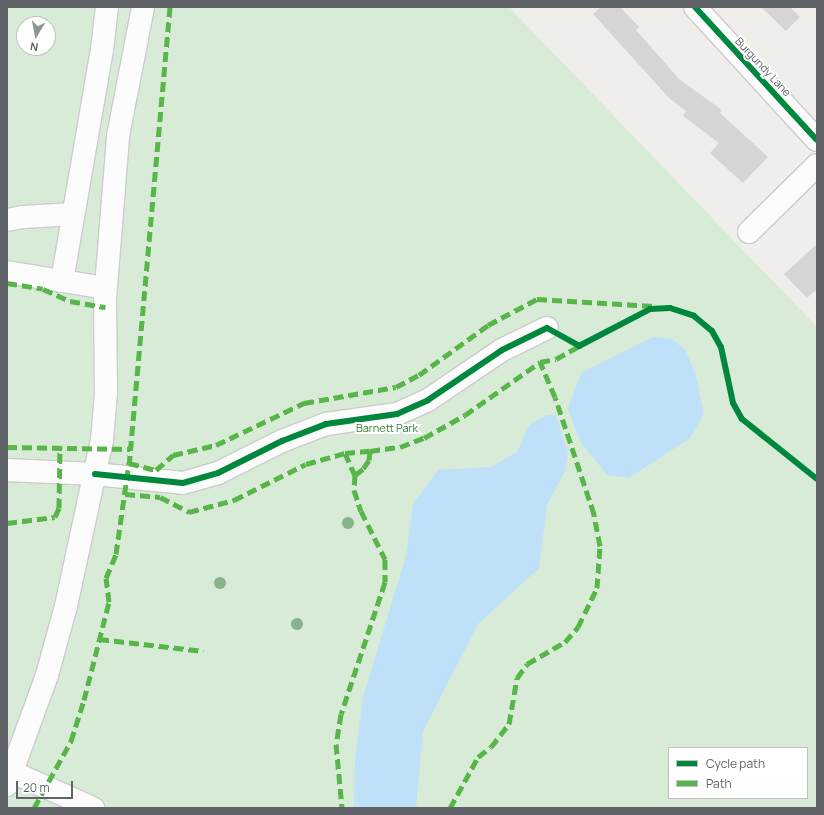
<!DOCTYPE html>
<style>
body{margin:0}
#map{position:relative;width:824px;height:815px;overflow:hidden;background:#efeeea;font-family:Manrope,sans-serif}
div>[style]{position:absolute}
[style*='--x']{left:calc(var(--x)*1px);top:calc(var(--y)*1px);width:calc(var(--w)*1px);rotate:calc(var(--a)*1deg)}
.green>*{inset:0;background:#d8ebd6}
.water>*{inset:0;background:#bfe0f9}
.building>*{inset:0;background:#d6d5d3}
.roads{filter:drop-shadow(1px 0 #cbcccc) drop-shadow(-1px 0 #cbcccc) drop-shadow(0 1px #cbcccc) drop-shadow(0 -1px #cbcccc)}
.minor>*{height:22px;margin:-11px;padding:0 11px;transform-origin:11px;border-radius:11px;background:#fdfcfc}
.quiet>*{height:5px;margin-top:-2.5px;transform-origin:0;background:repeating-linear-gradient(90deg,#58b549 0 10px,transparent 0 15px)}
.cycleway>*{height:6px;margin:-3px;padding:0 3px;transform-origin:3px;border-radius:3px;background:#00873e}
.trees>*{width:12px;height:12px;margin:-6px;border-radius:50%;background:#88b388}
span{translate:-50% -50%;white-space:nowrap;text-align:center;line-height:1.15;-webkit-text-stroke:4px #fff;paint-order:stroke}
.street-label{font-size:11px;color:#5f6368}
.park-label{font-size:11px;color:#348238}
.frame{position:absolute;inset:0;border:8px solid #5f6368;pointer-events:none}
.legend{position:absolute;left:668px;top:747px;width:140px;height:52px;box-sizing:border-box;background:#fff;border:1px solid #bfc1c3;margin:0;padding:5px 7px;list-style:none;font-size:12px;color:#5f6368}
.legend li{display:flex;align-items:center;gap:8px;height:20px}
.legend b{width:20px;border:1px solid #bfc1c3}
.north{position:absolute;left:16px;top:16px;width:40px;height:40px;box-sizing:border-box;background:#fff;border:1px solid #bfc1c3;border-radius:50%;rotate:190deg;font-size:11px;font-weight:700;line-height:16px;text-align:center;color:#5f6368}
.north::after{content:'';display:block;margin:auto;width:14px;height:18px;background:#919496;clip-path:polygon(50% 0,100% 100%,50% 72%,0 100%)}
.scale{position:absolute;left:16px;top:781px;width:57px;height:18px;box-sizing:border-box;border:2px solid #5f6368;border-top:0;padding-left:5px;font-size:12px;line-height:14px;white-space:nowrap;color:#5f6368;-webkit-text-stroke:3px #fff;paint-order:stroke}
</style>
<div id="map">
<div class="green">
<div style="clip-path:polygon(evenodd,7px 7px,509px 7px,817px 327px,817px 808px,7px 808px,7px 7px,24px 24px,48px 24px,48px 48px,24px 48px,24px 24px,7px 7px,669px 748px,807px 748px,807px 798px,669px 798px,669px 748px)"></div>
</div>
<div class="water">
<div style="clip-path:polygon(653px 337px,672px 339px,686px 351px,696px 376px,704px 414px,690px 438px,629px 478px,607px 475px,580px 441px,568px 409px,581px 373px)"></div>
<div style="clip-path:polygon(547px 415px,556px 415px,568px 452px,565px 471px,547px 505px,539px 568px,478px 624px,423px 731px,416px 808px,354px 808px,355px 759px,363px 697px,406px 556px,413px 504px,438px 470px,491px 467px,517px 452px,529px 425px)"></div>
</div>
<div class="building">
<div style="clip-path:polygon(601px 7px,620px 7px,639px 27px,636px 30px,679px 79px,722px 110px,720px 113px,768px 157px,743px 183px,710px 153px,719px 143px,683px 116px,686px 111px,670px 99px,593px 14px)"></div>
<div style="clip-path:polygon(761px 7px,790px 7px,800px 17px,786px 31px)"></div>
<div style="clip-path:polygon(817px 244px,817px 289px,807px 298px,784px 274px)"></div>
</div>
<div class="roads">
<div class="minor">
<div style="--x:695;--y:7;--w:180;--a:47.5"></div>
<div style="--x:7;--y:220;--w:16;--a:-11"></div>
<div style="--x:23;--y:217;--w:50;--a:-3.4"></div>
<div style="--x:749;--y:232;--w:95;--a:-44.6"></div>
<div style="--x:7;--y:272;--w:100;--a:9.2"></div>
<div style="--x:62;--y:281;--w:234;--a:-80.2"></div>
<div style="--x:102;--y:50;--w:43;--a:-83.4"></div>
<div style="--x:7;--y:470;--w:88;--a:2.6"></div>
<div style="--x:95;--y:474;--w:88;--a:5.8"></div>
<div style="--x:183;--y:483;--w:36;--a:-16"></div>
<div style="--x:218;--y:473;--w:72;--a:-26.6"></div>
<div style="--x:282;--y:441;--w:47;--a:-21.1"></div>
<div style="--x:326;--y:424;--w:72;--a:-8"></div>
<div style="--x:397;--y:414;--w:34;--a:-24"></div>
<div style="--x:428;--y:400;--w:89;--a:-34"></div>
<div style="--x:502;--y:350;--w:50;--a:-26.1"></div>
<div style="--x:12;--y:772;--w:89;--a:24"></div>
<div style="--x:7;--y:785;--w:117;--a:-70"></div>
<div style="--x:47;--y:675;--w:72;--a:-74.6"></div>
<div style="--x:66;--y:606;--w:170;--a:-77.8"></div>
<div style="--x:102;--y:440;--w:47;--a:-85.1"></div>
<div style="--x:106;--y:393;--w:94;--a:-90.6"></div>
<div style="--x:105;--y:299;--w:164;--a:-85.4"></div>
<div style="--x:118;--y:136;--w:131;--a:-79"></div>
</div>
</div>
<div class="quiet">
<div style="--x:170;--y:7;--w:458;--a:95.1"></div>
<div style="--x:129;--y:463;--w:28;--a:15"></div>
<div style="--x:156;--y:470;--w:23;--a:-41"></div>
<div style="--x:173;--y:455;--w:44;--a:-13.1"></div>
<div style="--x:216;--y:445;--w:98;--a:-25.5"></div>
<div style="--x:304;--y:403;--w:93;--a:-9.9"></div>
<div style="--x:396;--y:387;--w:26;--a:-28"></div>
<div style="--x:419;--y:375;--w:85;--a:-35.9"></div>
<div style="--x:488;--y:325;--w:55;--a:-28"></div>
<div style="--x:537;--y:299;--w:117;--a:3.4"></div>
<div style="--x:7;--y:283;--w:36;--a:9"></div>
<div style="--x:43;--y:289;--w:30;--a:24"></div>
<div style="--x:70;--y:301;--w:36;--a:10"></div>
<div style="--x:7;--y:447;--w:123;--a:0.9"></div>
<div style="--x:370;--y:451;--w:30;--a:-8"></div>
<div style="--x:400;--y:447;--w:26;--a:-21"></div>
<div style="--x:424;--y:438;--w:47;--a:-29.3"></div>
<div style="--x:465;--y:415;--w:92;--a:-35.2"></div>
<div style="--x:540;--y:362;--w:16;--a:-11"></div>
<div style="--x:556;--y:359;--w:26;--a:-29"></div>
<div style="--x:345;--y:453;--w:25;--a:-5"></div>
<div style="--x:370;--y:451;--w:9;--a:96"></div>
<div style="--x:369;--y:460;--w:11;--a:124"></div>
<div style="--x:363;--y:469;--w:10;--a:143"></div>
<div style="--x:125;--y:494;--w:35;--a:5"></div>
<div style="--x:160;--y:497;--w:33;--a:27"></div>
<div style="--x:189;--y:512;--w:47;--a:-14.9"></div>
<div style="--x:234;--y:500;--w:80;--a:-26.6"></div>
<div style="--x:306;--y:464;--w:41;--a:-15.8"></div>
<div style="--x:345;--y:453;--w:24;--a:66"></div>
<div style="--x:355;--y:475;--w:15;--a:94"></div>
<div style="--x:354;--y:490;--w:22;--a:72"></div>
<div style="--x:361;--y:511;--w:54;--a:63.4"></div>
<div style="--x:385;--y:559;--w:23;--a:90"></div>
<div style="--x:385;--y:582;--w:139;--a:108.4"></div>
<div style="--x:341;--y:714;--w:30;--a:99"></div>
<div style="--x:336;--y:744;--w:64;--a:84.6"></div>
<div style="--x:7;--y:523;--w:48;--a:-7.1"></div>
<div style="--x:55;--y:517;--w:10;--a:-66"></div>
<div style="--x:59;--y:508;--w:62;--a:-89.1"></div>
<div style="--x:99;--y:639;--w:105;--a:6.6"></div>
<div style="--x:34;--y:808;--w:77;--a:-61.1"></div>
<div style="--x:71;--y:741;--w:43;--a:-72.4"></div>
<div style="--x:84;--y:700;--w:101;--a:-75.7"></div>
<div style="--x:109;--y:602;--w:24;--a:-97"></div>
<div style="--x:106;--y:578;--w:26;--a:-67"></div>
<div style="--x:116;--y:554;--w:92;--a:-81.9"></div>
<div style="--x:450;--y:808;--w:58;--a:-61.2"></div>
<div style="--x:478;--y:757;--w:16;--a:-38"></div>
<div style="--x:491;--y:747;--w:29;--a:-52"></div>
<div style="--x:509;--y:724;--w:47;--a:-80.1"></div>
<div style="--x:517;--y:678;--w:17;--a:-54"></div>
<div style="--x:527;--y:664;--w:44;--a:-30.1"></div>
<div style="--x:565;--y:642;--w:20;--a:-49"></div>
<div style="--x:578;--y:627;--w:43;--a:-64"></div>
<div style="--x:597;--y:588;--w:42;--a:-85.9"></div>
<div style="--x:600;--y:546;--w:33;--a:-101"></div>
<div style="--x:594;--y:514;--w:123;--a:-108.4"></div>
<div style="--x:555;--y:397;--w:38;--a:-113"></div>
</div>
<div class="cycleway">
<div style="--x:695;--y:7;--w:180;--a:47.5"></div>
<div style="--x:95;--y:474;--w:88;--a:5.8"></div>
<div style="--x:183;--y:483;--w:36;--a:-16"></div>
<div style="--x:218;--y:473;--w:72;--a:-26.6"></div>
<div style="--x:282;--y:441;--w:47;--a:-21.1"></div>
<div style="--x:326;--y:424;--w:72;--a:-8"></div>
<div style="--x:397;--y:414;--w:34;--a:-24"></div>
<div style="--x:428;--y:400;--w:89;--a:-34"></div>
<div style="--x:502;--y:350;--w:50;--a:-26.1"></div>
<div style="--x:547;--y:328;--w:37;--a:29"></div>
<div style="--x:579;--y:346;--w:80;--a:-27.5"></div>
<div style="--x:650;--y:309;--w:20;--a:-3"></div>
<div style="--x:670;--y:308;--w:25;--a:18"></div>
<div style="--x:694;--y:316;--w:23;--a:40"></div>
<div style="--x:712;--y:331;--w:18;--a:61"></div>
<div style="--x:721;--y:347;--w:57;--a:77.9"></div>
<div style="--x:733;--y:403;--w:18;--a:61"></div>
<div style="--x:742;--y:419;--w:96;--a:38.7"></div>
</div>
<div class="trees">
<div style="left:348px;top:523px"></div>
<div style="left:220px;top:583px"></div>
<div style="left:297px;top:624px"></div>
</div>
<div class="street-label">
<span style="left:763px;top:67px;rotate:47deg">Burgundy Lane</span>
</div>
<div class="park-label">
<span style="left:387px;top:428px">Barnett Park</span>
</div>
<div class="frame"></div>
<ul class="legend">
<li><b style="height:5px;background:#00873e"></b>Cycle path</li>
<li><b style="height:5px;background:#58b549"></b>Path</li>
</ul>
<div class="north">N</div>
<div class="scale">20 m</div>
</div>
